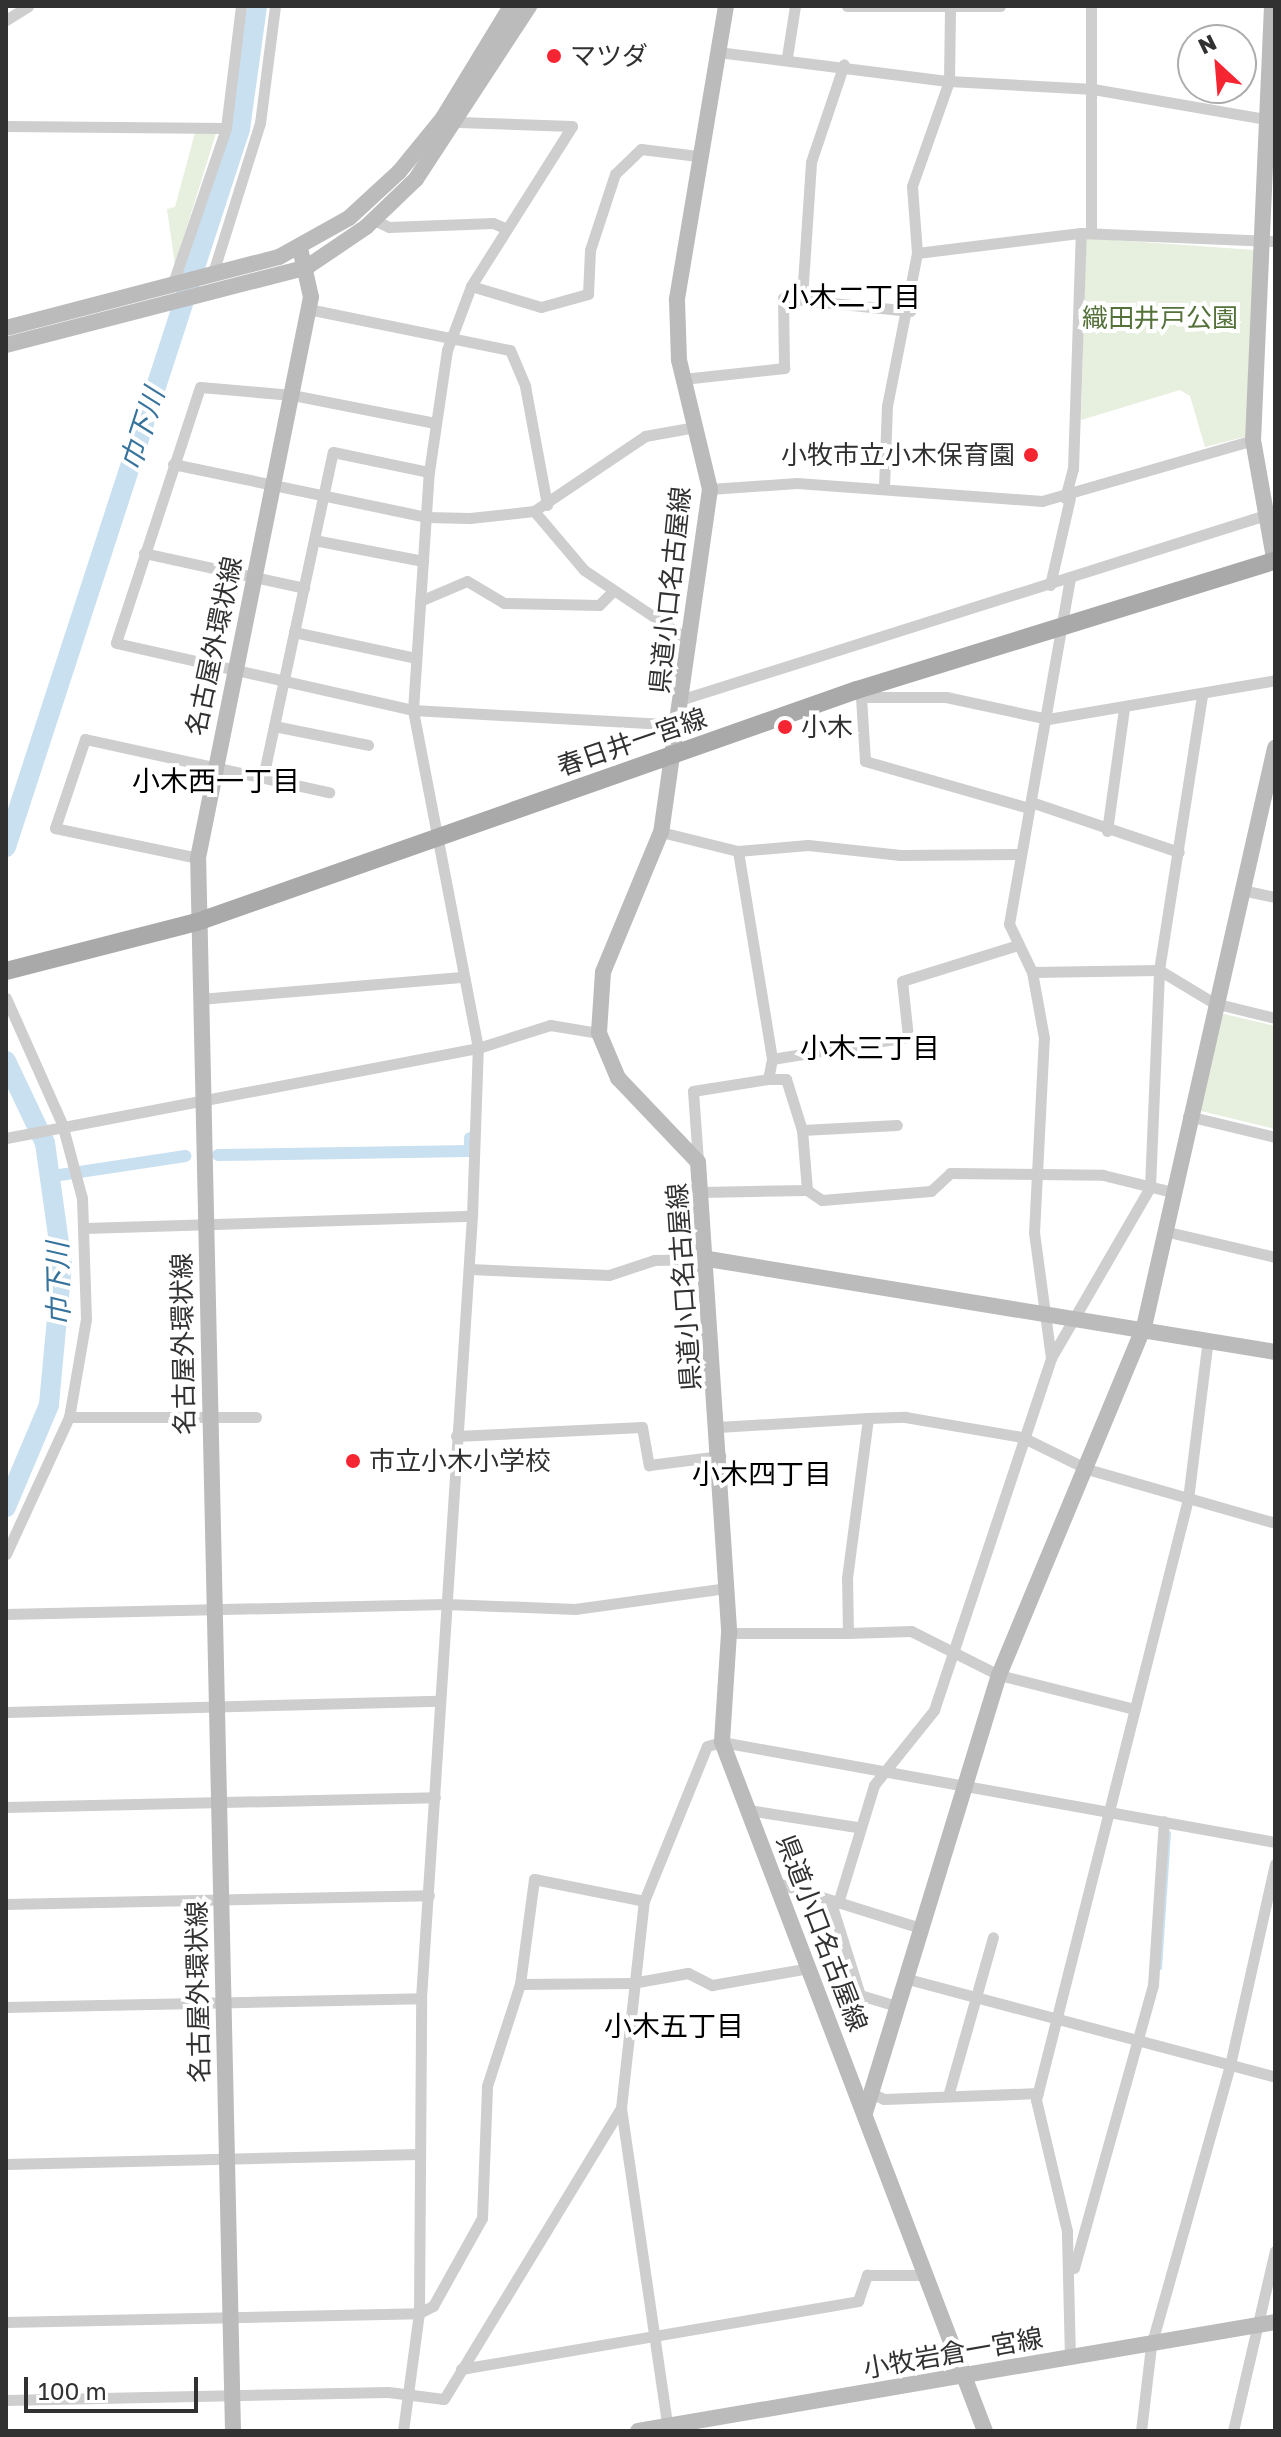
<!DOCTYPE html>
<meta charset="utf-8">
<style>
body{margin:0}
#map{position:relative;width:1281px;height:2437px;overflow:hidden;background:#fff;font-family:"Golos Text","Noto Sans JP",sans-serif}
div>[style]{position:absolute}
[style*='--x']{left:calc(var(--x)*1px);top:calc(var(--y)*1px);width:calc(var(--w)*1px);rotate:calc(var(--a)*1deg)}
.green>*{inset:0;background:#e7efde}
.stream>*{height:3px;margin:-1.5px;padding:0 1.5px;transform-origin:1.5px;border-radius:1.5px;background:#c9e0f0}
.canal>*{height:12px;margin:-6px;padding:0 6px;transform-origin:6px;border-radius:6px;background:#c9e0f0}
.river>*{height:20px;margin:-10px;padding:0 10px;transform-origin:10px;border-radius:10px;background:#c9e0f0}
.street>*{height:11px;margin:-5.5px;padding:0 5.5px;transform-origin:5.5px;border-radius:5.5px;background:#cecece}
.secondary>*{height:16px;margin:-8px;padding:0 8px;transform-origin:8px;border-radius:8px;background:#bbb}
.primary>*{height:18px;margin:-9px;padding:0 9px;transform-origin:9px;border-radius:9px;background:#a9a9a9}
.dots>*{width:22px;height:22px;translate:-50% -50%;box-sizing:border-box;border:4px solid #fff;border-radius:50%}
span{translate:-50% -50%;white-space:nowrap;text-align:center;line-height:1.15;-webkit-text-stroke:8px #fff;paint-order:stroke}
.poi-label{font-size:26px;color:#313131}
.left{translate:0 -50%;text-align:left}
.right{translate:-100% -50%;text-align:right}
.park-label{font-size:26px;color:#537139}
.street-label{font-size:26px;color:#313131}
.neighbourhood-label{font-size:28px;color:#000}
.water-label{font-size:28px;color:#36739c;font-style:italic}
.frame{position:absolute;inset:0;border:8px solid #313131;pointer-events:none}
.north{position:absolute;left:1177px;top:24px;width:80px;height:80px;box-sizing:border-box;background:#fff;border:2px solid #adadad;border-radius:50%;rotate:334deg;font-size:22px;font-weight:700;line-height:32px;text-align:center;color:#313131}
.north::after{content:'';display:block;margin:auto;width:28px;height:36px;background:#f52532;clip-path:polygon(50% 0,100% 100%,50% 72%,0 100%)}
.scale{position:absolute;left:24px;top:2377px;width:174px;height:36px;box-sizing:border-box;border:4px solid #313131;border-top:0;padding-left:10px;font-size:24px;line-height:28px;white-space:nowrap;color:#313131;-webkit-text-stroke:6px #fff;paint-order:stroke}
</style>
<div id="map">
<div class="green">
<div style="clip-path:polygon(196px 129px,217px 130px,175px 265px,167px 209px,175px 207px)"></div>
<div style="clip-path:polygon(1086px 238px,1255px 250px,1248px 436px,1205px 447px,1190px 396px,1180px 390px,1081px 420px)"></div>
<div style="clip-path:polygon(1220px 1013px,1275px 1026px,1275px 1129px,1197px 1110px)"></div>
</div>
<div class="stream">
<div style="--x:1160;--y:1968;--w:136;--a:-86.2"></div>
</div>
<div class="canal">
<div style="--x:218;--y:1155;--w:252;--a:-0.9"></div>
<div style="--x:470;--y:1151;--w:13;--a:-90"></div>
<div style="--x:53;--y:1176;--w:134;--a:-8.6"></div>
</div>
<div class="river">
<div style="--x:6;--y:847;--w:755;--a:-71.95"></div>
<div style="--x:240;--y:129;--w:124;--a:-82.1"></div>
<div style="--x:6;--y:1061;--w:91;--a:64.6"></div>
<div style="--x:45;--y:1143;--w:122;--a:82"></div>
<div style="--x:62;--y:1264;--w:142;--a:95.3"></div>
<div style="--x:49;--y:1405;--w:111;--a:112.9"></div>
</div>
<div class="street">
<div style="--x:847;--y:6;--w:153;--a:0"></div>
<div style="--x:6;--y:20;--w:26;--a:-32"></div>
<div style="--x:718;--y:52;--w:233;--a:7.2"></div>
<div style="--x:949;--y:81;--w:144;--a:3.2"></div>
<div style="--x:1093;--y:89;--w:180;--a:9.9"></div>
<div style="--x:787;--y:57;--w:52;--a:-81.1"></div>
<div style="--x:6;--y:126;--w:220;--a:0.5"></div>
<div style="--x:226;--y:128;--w:123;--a:-83"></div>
<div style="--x:374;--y:220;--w:17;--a:25"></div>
<div style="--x:389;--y:227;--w:104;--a:-2.2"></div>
<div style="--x:493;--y:223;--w:15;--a:23"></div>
<div style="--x:1091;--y:232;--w:226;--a:-90"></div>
<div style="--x:917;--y:253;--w:165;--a:-7"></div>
<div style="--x:1081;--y:233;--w:194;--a:2.4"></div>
<div style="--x:212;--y:276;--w:160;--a:-72.6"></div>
<div style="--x:260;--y:123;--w:118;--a:-82.7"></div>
<div style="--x:172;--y:286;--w:167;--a:-71.1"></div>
<div style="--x:471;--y:286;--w:73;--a:16.7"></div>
<div style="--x:541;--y:307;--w:49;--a:-15.5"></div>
<div style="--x:588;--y:294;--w:44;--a:-87.4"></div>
<div style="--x:590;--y:250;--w:80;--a:-71.8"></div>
<div style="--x:615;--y:174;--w:36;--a:-44"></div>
<div style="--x:641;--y:149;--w:57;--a:7"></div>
<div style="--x:802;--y:298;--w:136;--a:-86.2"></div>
<div style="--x:811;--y:162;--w:103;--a:-71.4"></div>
<div style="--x:308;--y:309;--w:206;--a:11.5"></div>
<div style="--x:510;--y:350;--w:39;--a:67"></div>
<div style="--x:525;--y:386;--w:121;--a:79.5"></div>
<div style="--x:683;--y:379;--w:102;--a:-6.2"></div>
<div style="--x:784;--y:368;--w:70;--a:-90.8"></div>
<div style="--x:783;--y:298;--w:128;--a:5.8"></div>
<div style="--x:435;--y:423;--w:146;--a:-168.9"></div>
<div style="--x:292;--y:395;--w:92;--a:-175"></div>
<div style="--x:200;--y:387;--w:269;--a:108.2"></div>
<div style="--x:116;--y:643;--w:304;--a:12.7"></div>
<div style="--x:413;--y:710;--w:266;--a:3.2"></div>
<div style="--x:173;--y:464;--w:258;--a:11.8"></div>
<div style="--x:426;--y:517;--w:44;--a:1.3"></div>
<div style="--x:470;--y:518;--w:64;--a:-6.2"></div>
<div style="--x:534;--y:511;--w:134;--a:-34"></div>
<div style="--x:645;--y:436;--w:51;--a:-10.2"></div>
<div style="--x:884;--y:487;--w:81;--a:-87.9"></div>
<div style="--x:887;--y:406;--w:156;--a:-78.9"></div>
<div style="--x:917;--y:253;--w:67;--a:-94.3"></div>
<div style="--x:912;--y:186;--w:111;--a:-70.6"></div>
<div style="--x:949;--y:81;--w:75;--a:-89.2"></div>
<div style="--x:710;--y:489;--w:87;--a:-3.9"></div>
<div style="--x:797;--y:483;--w:246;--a:4.2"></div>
<div style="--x:1042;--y:501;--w:220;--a:-16.1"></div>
<div style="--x:1065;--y:498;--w:30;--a:-75"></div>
<div style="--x:1073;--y:469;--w:236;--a:-88.1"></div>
<div style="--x:534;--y:511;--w:77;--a:49.7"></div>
<div style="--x:584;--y:570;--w:128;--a:33.8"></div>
<div style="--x:314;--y:540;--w:111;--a:10.9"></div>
<div style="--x:144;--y:553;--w:164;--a:12.3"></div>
<div style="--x:1050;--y:585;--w:89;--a:-77.1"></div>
<div style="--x:420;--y:601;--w:51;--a:-23.1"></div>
<div style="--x:467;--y:581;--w:43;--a:30.7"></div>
<div style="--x:504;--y:603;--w:95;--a:1.2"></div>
<div style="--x:599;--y:605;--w:18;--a:-45"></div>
<div style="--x:294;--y:632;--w:124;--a:12.1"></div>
<div style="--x:857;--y:690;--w:8;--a:60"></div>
<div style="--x:861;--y:697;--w:85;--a:0"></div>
<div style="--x:946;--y:697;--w:104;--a:12.2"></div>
<div style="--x:1048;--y:719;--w:230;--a:-9.7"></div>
<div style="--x:861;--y:697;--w:64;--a:86.4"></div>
<div style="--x:865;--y:761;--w:171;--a:16"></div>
<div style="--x:683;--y:699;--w:621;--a:-17.53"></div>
<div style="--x:274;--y:726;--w:96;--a:11.4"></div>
<div style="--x:265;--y:768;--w:323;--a:-77.9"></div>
<div style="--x:333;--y:452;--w:98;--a:11.8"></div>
<div style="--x:1031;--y:802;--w:156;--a:18.7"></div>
<div style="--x:1107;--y:831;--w:124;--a:-82.1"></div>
<div style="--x:661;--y:832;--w:79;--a:13.9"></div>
<div style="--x:738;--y:851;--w:70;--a:-4.9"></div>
<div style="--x:808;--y:845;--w:93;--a:6.2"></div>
<div style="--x:900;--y:855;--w:121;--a:-0.5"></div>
<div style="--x:738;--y:851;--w:211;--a:80.7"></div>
<div style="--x:772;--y:1059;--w:138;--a:-9.2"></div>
<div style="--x:908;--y:1037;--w:56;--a:-96.1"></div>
<div style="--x:902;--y:981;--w:118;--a:-17.2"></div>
<div style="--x:198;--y:858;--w:146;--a:-168.2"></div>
<div style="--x:55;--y:828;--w:94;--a:-71.4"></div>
<div style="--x:85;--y:739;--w:250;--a:12.3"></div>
<div style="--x:1242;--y:890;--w:34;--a:12"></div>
<div style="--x:1032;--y:972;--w:127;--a:-0.9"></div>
<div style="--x:1159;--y:970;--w:64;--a:31"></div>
<div style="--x:1214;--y:1003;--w:63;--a:13.8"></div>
<div style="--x:6;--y:998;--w:138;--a:66"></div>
<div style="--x:62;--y:1124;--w:77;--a:74.9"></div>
<div style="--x:82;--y:1198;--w:121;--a:88.1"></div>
<div style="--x:86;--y:1319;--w:99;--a:99.8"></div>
<div style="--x:69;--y:1417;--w:151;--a:114.7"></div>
<div style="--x:200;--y:999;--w:265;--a:-4.8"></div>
<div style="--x:772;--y:1059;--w:20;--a:101"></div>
<div style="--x:768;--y:1079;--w:18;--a:0"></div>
<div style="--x:786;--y:1079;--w:53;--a:72.6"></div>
<div style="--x:802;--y:1130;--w:60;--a:85.2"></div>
<div style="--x:1188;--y:1116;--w:89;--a:13.6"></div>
<div style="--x:802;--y:1130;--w:95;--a:-3"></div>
<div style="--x:6;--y:1138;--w:481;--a:-10.8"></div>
<div style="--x:478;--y:1048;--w:344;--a:-100.9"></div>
<div style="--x:413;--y:710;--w:239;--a:-86.2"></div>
<div style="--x:429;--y:472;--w:123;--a:-81.6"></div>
<div style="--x:447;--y:350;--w:68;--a:-69.4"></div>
<div style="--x:471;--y:286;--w:189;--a:-57.7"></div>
<div style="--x:572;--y:126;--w:114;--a:-178"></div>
<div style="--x:698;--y:1161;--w:70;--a:-94.1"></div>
<div style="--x:693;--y:1091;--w:76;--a:-9.1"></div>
<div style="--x:702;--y:1192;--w:105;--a:-1.1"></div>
<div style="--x:807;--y:1190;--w:18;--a:34"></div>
<div style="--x:822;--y:1200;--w:109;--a:-4.7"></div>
<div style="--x:931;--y:1191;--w:26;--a:-43"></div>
<div style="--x:950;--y:1173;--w:153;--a:0.7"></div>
<div style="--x:1103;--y:1175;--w:72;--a:13.7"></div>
<div style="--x:85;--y:1228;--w:387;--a:-1.8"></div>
<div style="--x:472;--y:1216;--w:168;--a:-88"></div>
<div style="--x:478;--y:1048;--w:76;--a:-17.7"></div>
<div style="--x:550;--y:1025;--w:50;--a:9.3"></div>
<div style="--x:1164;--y:1231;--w:114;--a:13.2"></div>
<div style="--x:470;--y:1269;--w:139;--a:2.5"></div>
<div style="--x:609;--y:1275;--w:47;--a:-18.4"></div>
<div style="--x:654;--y:1260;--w:54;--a:-1.1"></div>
<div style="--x:1051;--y:1358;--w:126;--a:-97.7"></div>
<div style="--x:1034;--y:1233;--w:195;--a:-87.1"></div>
<div style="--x:1044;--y:1038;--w:67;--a:-100.3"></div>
<div style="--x:1032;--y:972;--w:53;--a:-115.6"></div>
<div style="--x:1009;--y:924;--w:350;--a:-80"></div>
<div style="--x:69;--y:1417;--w:187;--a:0"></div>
<div style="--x:718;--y:1427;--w:150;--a:-3.4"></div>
<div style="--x:456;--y:1436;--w:186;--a:-2.8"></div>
<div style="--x:642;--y:1427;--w:39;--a:80"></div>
<div style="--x:649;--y:1465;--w:72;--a:-7.2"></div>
<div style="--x:6;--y:1614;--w:440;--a:-1.3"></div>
<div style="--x:446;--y:1604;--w:129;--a:2.2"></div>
<div style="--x:575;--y:1609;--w:152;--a:-7.9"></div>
<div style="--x:729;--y:1633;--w:119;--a:0"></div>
<div style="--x:848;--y:1633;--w:55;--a:-91"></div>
<div style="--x:847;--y:1578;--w:161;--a:-82.5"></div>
<div style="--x:868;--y:1418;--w:37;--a:-2"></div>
<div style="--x:905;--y:1417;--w:119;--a:9.7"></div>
<div style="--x:1022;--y:1437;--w:72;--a:26.2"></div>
<div style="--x:1087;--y:1469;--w:196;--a:16"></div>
<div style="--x:848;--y:1633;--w:63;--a:-1.8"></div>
<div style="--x:911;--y:1631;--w:98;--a:26.6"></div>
<div style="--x:999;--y:1675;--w:139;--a:14.1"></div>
<div style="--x:6;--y:1712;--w:433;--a:-1.5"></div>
<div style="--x:6;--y:1807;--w:429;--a:-1.3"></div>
<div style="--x:748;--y:1810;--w:110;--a:8.9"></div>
<div style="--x:777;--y:1883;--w:147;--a:17.4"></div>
<div style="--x:831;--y:1903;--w:96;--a:72.5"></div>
<div style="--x:860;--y:1995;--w:38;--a:17"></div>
<div style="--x:838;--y:1903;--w:123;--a:-73"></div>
<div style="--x:874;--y:1785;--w:96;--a:-51.3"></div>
<div style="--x:934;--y:1710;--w:371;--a:-71.6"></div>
<div style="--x:1051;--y:1358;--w:198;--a:-59.9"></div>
<div style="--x:1150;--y:1187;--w:217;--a:-87.6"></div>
<div style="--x:1159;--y:970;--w:279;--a:-81.1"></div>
<div style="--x:6;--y:1904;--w:423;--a:-1.2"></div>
<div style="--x:904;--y:1978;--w:384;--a:14.9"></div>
<div style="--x:520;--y:1984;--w:112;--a:-0.5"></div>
<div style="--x:632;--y:1983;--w:57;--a:-10.1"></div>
<div style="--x:688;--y:1973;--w:27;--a:27"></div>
<div style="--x:712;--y:1985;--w:98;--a:-9.9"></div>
<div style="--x:6;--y:2007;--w:415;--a:-1.2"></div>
<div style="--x:871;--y:2093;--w:14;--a:25"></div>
<div style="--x:884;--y:2099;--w:154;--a:-2.2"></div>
<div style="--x:948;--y:2096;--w:165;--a:-74.2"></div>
<div style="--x:6;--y:2164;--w:413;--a:-1.4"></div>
<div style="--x:1074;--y:2268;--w:294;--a:-74.4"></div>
<div style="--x:1153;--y:1985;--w:164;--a:-86.2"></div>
<div style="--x:6;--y:2322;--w:413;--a:-1.2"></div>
<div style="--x:419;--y:2313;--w:16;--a:-27"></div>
<div style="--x:433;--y:2306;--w:101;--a:-60.9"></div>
<div style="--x:482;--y:2218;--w:132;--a:-87.8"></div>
<div style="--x:487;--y:2086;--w:107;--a:-72.1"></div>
<div style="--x:520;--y:1984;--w:106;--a:-82.4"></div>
<div style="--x:534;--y:1879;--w:112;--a:11.3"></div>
<div style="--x:1070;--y:2358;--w:127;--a:-91.4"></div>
<div style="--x:1067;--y:2231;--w:135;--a:-103.3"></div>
<div style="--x:1036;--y:2100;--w:620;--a:-75.81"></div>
<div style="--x:1188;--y:1499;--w:161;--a:-82.9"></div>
<div style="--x:461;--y:2369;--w:403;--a:-9.7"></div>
<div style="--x:858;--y:2301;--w:28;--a:-71"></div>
<div style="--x:867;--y:2275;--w:59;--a:0"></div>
<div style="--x:6;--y:2400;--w:382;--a:-1.2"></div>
<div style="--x:388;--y:2392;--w:56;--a:7.1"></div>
<div style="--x:444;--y:2399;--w:341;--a:-58.7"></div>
<div style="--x:668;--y:2430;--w:325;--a:-98.3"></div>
<div style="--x:621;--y:2108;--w:208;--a:-83.7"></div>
<div style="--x:644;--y:1901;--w:167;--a:-67.9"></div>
<div style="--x:707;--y:1746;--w:16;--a:-15"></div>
<div style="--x:722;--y:1742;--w:562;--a:10.25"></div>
<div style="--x:403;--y:2431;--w:119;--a:-82.3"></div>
<div style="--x:419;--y:2313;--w:315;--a:-89.6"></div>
<div style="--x:421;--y:1998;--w:784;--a:-86.27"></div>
<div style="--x:1141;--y:2431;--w:86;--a:-83.3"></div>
<div style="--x:1151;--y:2346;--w:292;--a:-74.3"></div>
<div style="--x:1230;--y:2065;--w:206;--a:-77.4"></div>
<div style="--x:1233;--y:2431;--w:185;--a:-76.9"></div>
</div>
<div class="secondary">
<div style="--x:726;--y:6;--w:298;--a:99.5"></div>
<div style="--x:677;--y:300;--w:60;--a:88.1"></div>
<div style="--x:679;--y:360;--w:133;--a:76.5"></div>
<div style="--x:710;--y:489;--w:346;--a:98.1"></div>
<div style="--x:661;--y:832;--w:152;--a:112.5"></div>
<div style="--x:603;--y:972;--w:61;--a:93.8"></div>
<div style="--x:599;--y:1033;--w:49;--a:67.1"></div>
<div style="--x:618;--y:1078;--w:116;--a:46.4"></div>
<div style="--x:698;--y:1162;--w:472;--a:86.2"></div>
<div style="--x:729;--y:1633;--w:109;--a:93.7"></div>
<div style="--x:722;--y:1742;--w:737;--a:69.11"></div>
<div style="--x:1272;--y:6;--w:434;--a:92.5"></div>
<div style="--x:1253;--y:440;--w:125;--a:79.9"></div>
<div style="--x:6;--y:328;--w:282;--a:-14.6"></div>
<div style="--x:279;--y:257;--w:80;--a:-29.1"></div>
<div style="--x:349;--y:218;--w:68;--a:-42.6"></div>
<div style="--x:399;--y:172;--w:70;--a:-50.8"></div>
<div style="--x:443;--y:118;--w:131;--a:-58.7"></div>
<div style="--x:6;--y:345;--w:311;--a:-14.5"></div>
<div style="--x:307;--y:267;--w:71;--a:-34.1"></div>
<div style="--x:366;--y:227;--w:69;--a:-43.8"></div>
<div style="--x:416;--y:179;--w:207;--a:-56.8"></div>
<div style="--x:708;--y:1259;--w:575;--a:9.31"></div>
<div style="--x:865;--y:2113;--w:458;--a:-73"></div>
<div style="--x:999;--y:1675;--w:377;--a:-67.4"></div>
<div style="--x:1144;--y:1327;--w:594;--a:-77.25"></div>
<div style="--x:233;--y:2431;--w:1573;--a:-91.27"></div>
<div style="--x:198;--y:858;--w:572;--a:-78.61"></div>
<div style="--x:311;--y:297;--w:50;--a:-102.7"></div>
<div style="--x:638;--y:2431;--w:646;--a:-9.71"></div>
</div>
<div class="primary">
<div style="--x:6;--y:971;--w:197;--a:-14.4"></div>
<div style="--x:197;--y:922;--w:700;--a:-19.37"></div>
<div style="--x:857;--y:690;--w:437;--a:-17.2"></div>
</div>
<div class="dots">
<div style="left:554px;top:56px;background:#f52532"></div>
<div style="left:1031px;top:455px;background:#f52532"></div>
<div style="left:785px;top:727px;background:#f52532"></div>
<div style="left:353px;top:1461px;background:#f52532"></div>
</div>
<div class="poi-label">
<span class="left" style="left:570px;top:56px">マツダ</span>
<span class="right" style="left:1015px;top:455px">小牧市立小木保育園</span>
<span class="left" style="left:801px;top:727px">小木</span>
<span class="left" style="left:369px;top:1461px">市立小木小学校</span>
</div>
<div class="park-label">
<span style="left:1160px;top:318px">織田井戸公園</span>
</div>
<div class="street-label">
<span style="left:670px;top:590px;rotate:-84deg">県道小口名古屋線</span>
<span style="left:214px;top:646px;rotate:-78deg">名古屋外環状線</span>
<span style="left:632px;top:742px;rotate:-19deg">春日井一宮線</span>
<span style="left:684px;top:1287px;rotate:-94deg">県道小口名古屋線</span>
<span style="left:183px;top:1344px;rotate:-91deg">名古屋外環状線</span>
<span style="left:822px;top:1933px;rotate:69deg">県道小口名古屋線</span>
<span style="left:198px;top:1992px;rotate:-91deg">名古屋外環状線</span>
<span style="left:953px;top:2353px;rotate:-10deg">小牧岩倉一宮線</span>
</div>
<div class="neighbourhood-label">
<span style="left:851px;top:297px">小木二丁目</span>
<span style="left:216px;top:781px">小木西一丁目</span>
<span style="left:870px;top:1048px">小木三丁目</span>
<span style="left:762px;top:1474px">小木四丁目</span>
<span style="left:674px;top:2026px">小木五丁目</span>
</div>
<div class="water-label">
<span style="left:142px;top:429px;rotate:-72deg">巾下川</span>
<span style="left:58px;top:1284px;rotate:-91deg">巾下川</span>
</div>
<div class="frame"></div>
<div class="north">N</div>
<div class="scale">100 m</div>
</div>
